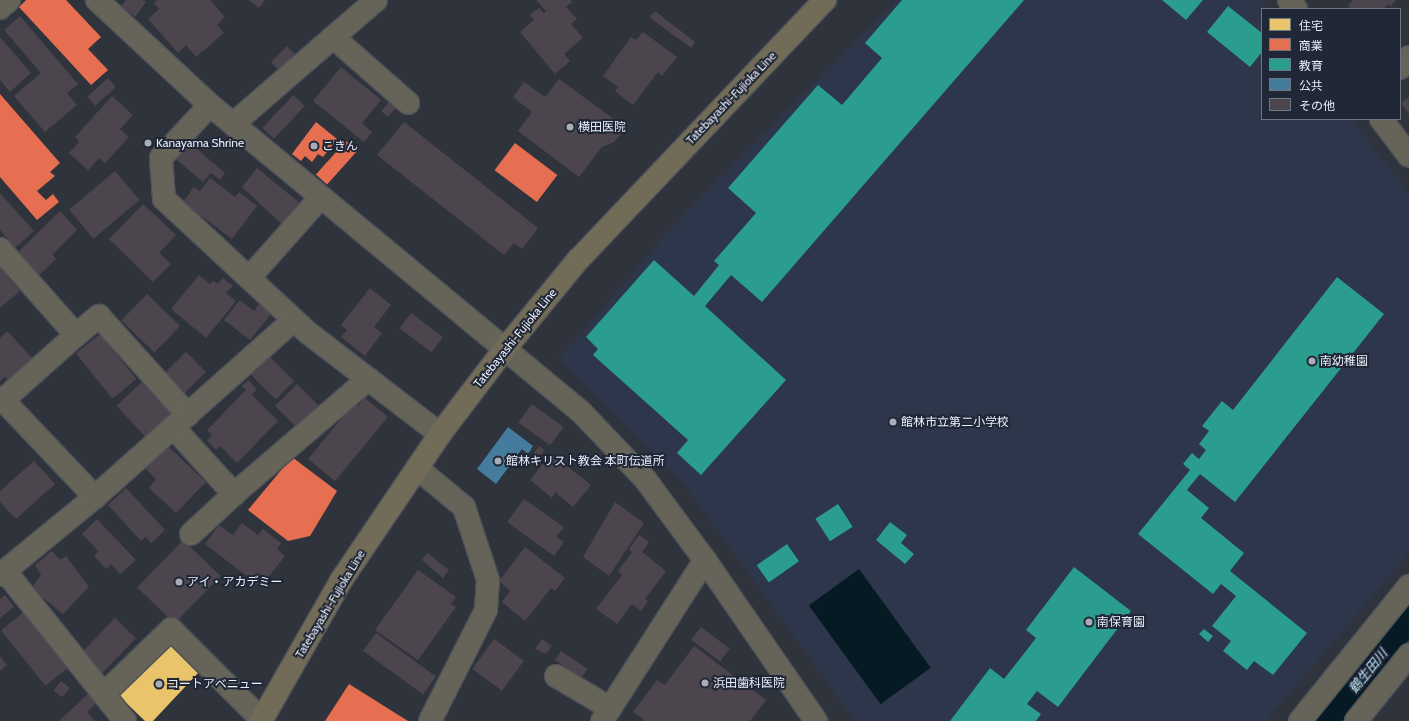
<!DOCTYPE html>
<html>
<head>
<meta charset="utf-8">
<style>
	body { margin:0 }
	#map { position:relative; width:1409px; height:721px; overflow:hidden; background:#2f333b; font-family:Cabin,"Noto Sans JP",sans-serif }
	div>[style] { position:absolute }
	.built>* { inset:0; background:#2d364a }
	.water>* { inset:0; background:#061a23; transform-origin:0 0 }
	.homes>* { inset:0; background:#e9c46a }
	.shops>* { inset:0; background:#e76f51; transform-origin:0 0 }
	.schools>* { inset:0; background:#2a9d8f; transform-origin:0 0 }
	.public>* { inset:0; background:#457b9d }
	.building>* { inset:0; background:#4c454d; transform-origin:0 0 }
	.roads { filter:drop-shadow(1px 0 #4e5259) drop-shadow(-1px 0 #4e5259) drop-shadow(0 1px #4e5259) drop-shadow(0 -1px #4e5259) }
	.minor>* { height:22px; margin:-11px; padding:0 11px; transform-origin:11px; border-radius:11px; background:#666358 }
	.major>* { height:22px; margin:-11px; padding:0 11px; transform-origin:11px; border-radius:11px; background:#716b58 }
	.dots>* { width:11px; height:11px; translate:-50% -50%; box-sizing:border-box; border:2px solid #202736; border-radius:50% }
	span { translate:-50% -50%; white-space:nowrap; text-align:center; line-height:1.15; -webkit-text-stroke:4px #202736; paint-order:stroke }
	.street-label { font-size:12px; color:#e9eef9 }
	.poi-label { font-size:12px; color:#e9eef9 }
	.left { translate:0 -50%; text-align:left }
	.water-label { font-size:13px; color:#bce1f3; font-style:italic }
	.legend { position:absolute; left:1261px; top:8px; width:140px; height:112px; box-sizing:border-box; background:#202736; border:1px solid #707784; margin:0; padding:5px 7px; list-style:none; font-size:12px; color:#e9eef9 }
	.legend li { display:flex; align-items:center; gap:8px; height:20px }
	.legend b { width:20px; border:1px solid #707784 }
</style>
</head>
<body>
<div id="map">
	<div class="built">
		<i style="clip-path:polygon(897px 0,1260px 0,1267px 9px,1262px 9px,1262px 119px,1351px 119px,1409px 193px,1409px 553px,1266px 721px,855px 721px,684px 484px,559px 359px,682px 216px)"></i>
	</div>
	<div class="water">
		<i style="left:859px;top:569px;width:122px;height:62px;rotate:54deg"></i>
		<i style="clip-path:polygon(1409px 604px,1409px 639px,1342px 721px,1314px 721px)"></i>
	</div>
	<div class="homes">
		<i style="clip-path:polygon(168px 642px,199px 672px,153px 721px,145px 721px,118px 695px)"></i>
	</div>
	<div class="shops">
		<i style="clip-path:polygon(26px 0,66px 0,101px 37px,88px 49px,108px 70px,91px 85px,19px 7px)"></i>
		<i style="clip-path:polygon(0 94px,60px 163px,50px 172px,55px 176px,37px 191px,46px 200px,53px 194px,59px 202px,37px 220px,0 177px)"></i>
		<i style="clip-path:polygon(316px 122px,337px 139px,323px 157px,318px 154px,312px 162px,305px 156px,301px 161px,292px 154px)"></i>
		<i style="left:346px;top:141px;width:15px;height:45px;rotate:42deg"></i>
		<i style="left:515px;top:143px;width:53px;height:34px;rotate:37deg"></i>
		<i style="clip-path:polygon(292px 457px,337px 491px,310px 536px,288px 541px,248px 510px)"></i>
		<i style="clip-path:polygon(349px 684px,408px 721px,325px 721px)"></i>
	</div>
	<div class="schools">
		<i style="clip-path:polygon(902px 0,1024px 0,762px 302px,731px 275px,705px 306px,786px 380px,701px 475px,677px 453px,688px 440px,593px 355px,598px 349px,586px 337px,654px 260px,694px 296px,719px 265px,714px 261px,756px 213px,728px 188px,818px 85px,842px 105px,882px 58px,865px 43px)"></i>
		<i style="clip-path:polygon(1162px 0,1203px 0,1186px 20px)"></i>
		<i style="clip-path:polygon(1228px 6px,1262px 33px,1262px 52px,1250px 67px,1207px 32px)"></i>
		<i style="clip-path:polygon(1337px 277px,1384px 314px,1235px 502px,1200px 474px,1187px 490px,1209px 508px,1201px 518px,1244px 553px,1230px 571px,1307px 633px,1273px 675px,1254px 661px,1247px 670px,1223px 651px,1231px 641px,1212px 626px,1236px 596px,1221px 584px,1213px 594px,1138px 534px,1190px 470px,1183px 464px,1192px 453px,1199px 459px,1206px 450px,1199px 444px,1209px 431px,1202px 426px,1222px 401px,1233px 410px)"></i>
		<i style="left:838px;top:504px;width:27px;height:27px;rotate:57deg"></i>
		<i style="clip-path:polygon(890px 522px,907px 535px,901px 543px,914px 554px,905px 564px,876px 540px)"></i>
		<i style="left:787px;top:544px;width:21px;height:37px;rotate:55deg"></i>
		<i style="clip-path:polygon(1074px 567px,1131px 611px,1058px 707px,1037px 691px,1027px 704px,1041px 714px,1036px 721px,950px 721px,990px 668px,1004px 679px,1036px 638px,1026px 630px)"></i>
		<i style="clip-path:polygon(1204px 629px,1213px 636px,1208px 642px,1199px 634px)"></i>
	</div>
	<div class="public">
		<i style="clip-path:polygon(508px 427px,533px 446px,528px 454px,522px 449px,496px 484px,477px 469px)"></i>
	</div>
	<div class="building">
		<i style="clip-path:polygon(126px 0,143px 0,146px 2px,135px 17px,121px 6px)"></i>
		<i style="clip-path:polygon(158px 0,210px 0,225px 17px,217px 25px,224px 33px,196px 57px,186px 45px,178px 53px,148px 19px,159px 9px,154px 3px)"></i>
		<i style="clip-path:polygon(248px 0,265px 0,259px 8px)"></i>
		<i style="clip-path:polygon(536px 0,571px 0,572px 2px,566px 7px,577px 19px,571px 24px,583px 38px,564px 54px,570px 61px,555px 74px,520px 32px,534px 20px,530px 15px,539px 8px,544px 13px,546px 11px)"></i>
		<i style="clip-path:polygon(1353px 0,1396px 0,1391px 6px,1388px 4px,1384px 9px,1351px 9px,1348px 6px)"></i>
		<i style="clip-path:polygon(655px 11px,695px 42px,691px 48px,649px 17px)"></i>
		<i style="clip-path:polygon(20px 16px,78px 84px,67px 93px,77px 105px,45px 132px,14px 96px,41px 73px,4px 30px)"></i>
		<i style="clip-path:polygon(643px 32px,677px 57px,662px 76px,658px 72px,633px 105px,615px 91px,618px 87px,603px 76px,631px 37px,636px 40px)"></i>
		<i style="clip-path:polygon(0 37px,31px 73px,10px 92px,0 80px)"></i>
		<i style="left:287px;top:46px;width:11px;height:23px;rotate:45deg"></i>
		<i style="clip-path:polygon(341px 67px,381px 100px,362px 123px,372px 132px,364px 142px,313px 101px)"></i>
		<i style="left:108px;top:78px;width:12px;height:28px;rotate:48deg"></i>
		<i style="clip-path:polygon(559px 79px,619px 123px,621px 134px,614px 142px,602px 147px,579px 177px,518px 131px,532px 112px,513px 97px,524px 82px,545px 97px)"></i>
		<i style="left:293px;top:95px;width:16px;height:45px;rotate:43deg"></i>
		<i style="clip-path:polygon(112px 96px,133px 115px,120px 129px,129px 137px,105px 163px,99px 158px,88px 170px,69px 153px,79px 142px,75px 137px)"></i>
		<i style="clip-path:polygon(1409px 97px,1409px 114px,1401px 103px)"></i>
		<i style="left:389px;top:102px;width:9px;height:12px;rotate:41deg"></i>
		<i style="clip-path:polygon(404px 122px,538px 228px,522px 249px,514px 243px,504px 255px,377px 155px)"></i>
		<i style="clip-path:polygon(190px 143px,225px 173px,220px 180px,211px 173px,203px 182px,176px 159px)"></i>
		<i style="clip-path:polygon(257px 168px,301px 204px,284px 226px,242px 187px)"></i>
		<i style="left:115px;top:171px;width:38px;height:60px;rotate:50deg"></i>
		<i style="clip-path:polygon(210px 178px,235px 197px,239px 192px,257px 206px,232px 239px,183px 202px,194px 187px,200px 191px)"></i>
		<i style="clip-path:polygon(0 193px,34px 231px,15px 248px,0 230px)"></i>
		<i style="clip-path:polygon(143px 204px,176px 235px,159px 253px,171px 264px,153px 282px,109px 239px)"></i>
		<i style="clip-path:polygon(60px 211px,77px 230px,52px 255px,56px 259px,38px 276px,16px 254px)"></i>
		<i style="clip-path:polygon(0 260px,11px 273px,7px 276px,20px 291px,0 308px)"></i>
		<i style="clip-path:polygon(199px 275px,210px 284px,213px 281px,218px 284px,223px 278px,233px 286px,226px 293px,236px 301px,206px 338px,171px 309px)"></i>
		<i style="clip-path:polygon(370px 288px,391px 305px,374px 327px,382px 333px,365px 356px,341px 337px,347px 330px,341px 325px)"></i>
		<i style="left:147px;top:294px;width:46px;height:37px;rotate:44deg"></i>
		<i style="clip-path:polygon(240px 300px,254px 311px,260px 303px,272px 313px,250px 340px,224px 320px)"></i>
		<i style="left:411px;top:313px;width:40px;height:19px;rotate:37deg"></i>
		<i style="clip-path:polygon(7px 331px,33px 359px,10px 382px,5px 377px,0 381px,0 338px)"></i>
		<i style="left:100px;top:334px;width:58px;height:31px;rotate:51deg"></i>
		<i style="left:186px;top:352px;width:28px;height:33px;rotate:45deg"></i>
		<i style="left:268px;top:355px;width:37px;height:26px;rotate:45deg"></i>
		<i style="clip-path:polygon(248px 380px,257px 389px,252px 395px,278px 421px,237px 463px,220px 446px,216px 450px,207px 440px,212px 435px,207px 430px,246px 390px,242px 386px)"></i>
		<i style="left:142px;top:382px;width:47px;height:35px;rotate:47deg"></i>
		<i style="left:297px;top:384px;width:30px;height:31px;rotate:45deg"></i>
		<i style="clip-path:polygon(365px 398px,388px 417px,335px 481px,308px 459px,354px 403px,358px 406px)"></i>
		<i style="left:532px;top:404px;width:39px;height:23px;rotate:36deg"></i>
		<i style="clip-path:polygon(167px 445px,206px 482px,176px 513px,149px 488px,156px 479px,145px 468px)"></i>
		<i style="clip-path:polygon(539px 446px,545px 450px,539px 457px,534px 453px)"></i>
		<i style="clip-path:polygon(551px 453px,591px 485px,573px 507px,555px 492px,552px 498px,530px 480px)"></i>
		<i style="clip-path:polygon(34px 461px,55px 484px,16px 519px,0 502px,0 491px)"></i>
		<i style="clip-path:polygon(126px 488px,165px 530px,151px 543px,146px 537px,141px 541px,108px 505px)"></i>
		<i style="clip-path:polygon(524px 499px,564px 527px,556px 537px,564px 542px,554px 556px,507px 522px)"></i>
		<i style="clip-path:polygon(615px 502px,644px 523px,609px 576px,583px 557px)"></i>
		<i style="clip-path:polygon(97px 519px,136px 560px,120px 574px,111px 564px,106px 569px,94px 556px,98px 551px,82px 534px)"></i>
		<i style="clip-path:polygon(242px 523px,258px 535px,263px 529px,281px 543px,277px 549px,285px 556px,261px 587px,205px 544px,219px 525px,233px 535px)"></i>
		<i style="clip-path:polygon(639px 535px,649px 542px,642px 552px,666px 571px,645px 599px,648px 601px,641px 611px,632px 604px,617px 624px,596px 609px,622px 575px,618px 571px,632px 552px,629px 549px)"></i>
		<i style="left:183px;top:540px;width:52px;height:66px;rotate:44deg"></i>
		<i style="clip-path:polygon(525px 547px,565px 578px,555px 591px,551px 588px,525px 621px,502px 602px,510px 591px,499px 581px)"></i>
		<i style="clip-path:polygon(52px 551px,60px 560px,66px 556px,89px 587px,63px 614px,31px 588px,41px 575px,35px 565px)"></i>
		<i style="clip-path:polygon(427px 553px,449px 570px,443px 578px,422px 560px)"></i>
		<i style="clip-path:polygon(418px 570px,456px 597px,451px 604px,456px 607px,418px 660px,375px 630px)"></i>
		<i style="clip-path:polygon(5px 595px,14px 607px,0 618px,0 599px)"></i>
		<i style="left:25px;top:611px;width:71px;height:31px;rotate:51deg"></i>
		<i style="left:115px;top:618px;width:29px;height:50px;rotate:44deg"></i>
		<i style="left:701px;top:627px;width:36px;height:16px;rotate:37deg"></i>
		<i style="left:376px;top:633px;width:74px;height:22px;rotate:36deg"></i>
		<i style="left:494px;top:639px;width:37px;height:37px;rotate:36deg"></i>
		<i style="clip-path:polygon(542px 639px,552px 646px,546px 654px,535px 649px)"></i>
		<i style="clip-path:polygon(694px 646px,766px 700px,750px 721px,642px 721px,643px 719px,633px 712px,657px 680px,665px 685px)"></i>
		<i style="left:561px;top:651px;width:32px;height:11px;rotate:34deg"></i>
		<i style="clip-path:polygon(0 656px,7px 665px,0 671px)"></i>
		<i style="left:61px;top:681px;width:11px;height:12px;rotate:38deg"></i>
		<i style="clip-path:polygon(89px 693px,97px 702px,87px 712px,95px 721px,59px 721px)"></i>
	</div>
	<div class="roads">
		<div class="minor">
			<i style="left:97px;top:0;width:154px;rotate:42.9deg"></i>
			<i style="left:210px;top:105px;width:482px;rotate:39.6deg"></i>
			<i style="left:581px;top:412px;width:93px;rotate:46.3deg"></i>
			<i style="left:645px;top:479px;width:101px;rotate:53.5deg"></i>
			<i style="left:705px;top:560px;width:196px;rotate:55.4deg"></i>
			<i style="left:1289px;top:0;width:11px;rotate:52deg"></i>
			<i style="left:0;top:8px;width:12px;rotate:-42deg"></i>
			<i style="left:333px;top:37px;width:100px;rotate:41.3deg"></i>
			<i style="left:1400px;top:68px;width:14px;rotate:-51deg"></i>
			<i style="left:210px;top:105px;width:72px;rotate:132.8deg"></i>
			<i style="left:161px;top:158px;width:41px;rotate:85.8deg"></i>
			<i style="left:164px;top:199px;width:195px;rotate:42.9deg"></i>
			<i style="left:307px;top:332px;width:168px;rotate:37.5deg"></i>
			<i style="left:1381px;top:119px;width:46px;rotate:52.9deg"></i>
			<i style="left:233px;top:124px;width:189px;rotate:-40.9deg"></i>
			<i style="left:0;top:249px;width:115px;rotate:48.5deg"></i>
			<i style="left:76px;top:335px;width:98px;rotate:138.3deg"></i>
			<i style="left:3px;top:400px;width:134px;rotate:46.5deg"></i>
			<i style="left:249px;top:278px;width:108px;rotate:-48.4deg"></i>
			<i style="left:76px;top:335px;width:30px;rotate:-40deg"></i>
			<i style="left:99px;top:316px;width:133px;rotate:48deg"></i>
			<i style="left:173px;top:427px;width:91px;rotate:47.7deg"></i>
			<i style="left:234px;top:494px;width:177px;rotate:-40.6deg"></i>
			<i style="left:417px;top:468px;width:61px;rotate:39.7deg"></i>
			<i style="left:464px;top:507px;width:77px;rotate:71.8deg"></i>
			<i style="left:488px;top:580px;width:30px;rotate:94deg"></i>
			<i style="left:486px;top:610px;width:124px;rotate:116.8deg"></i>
			<i style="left:191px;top:534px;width:59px;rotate:-42.9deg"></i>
			<i style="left:5px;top:571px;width:192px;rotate:51.3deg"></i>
			<i style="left:0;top:575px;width:123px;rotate:-39.4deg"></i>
			<i style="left:95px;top:497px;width:266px;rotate:-41.7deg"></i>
			<i style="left:556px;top:676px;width:63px;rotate:30.7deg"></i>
			<i style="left:104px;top:694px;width:93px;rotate:-44.1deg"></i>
			<i style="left:171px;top:629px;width:129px;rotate:45deg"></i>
			<i style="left:602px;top:721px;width:191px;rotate:-57.4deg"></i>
			<i style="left:1300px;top:721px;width:174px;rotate:-51.1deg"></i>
			<i style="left:1356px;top:721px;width:85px;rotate:-51.2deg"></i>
		</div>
		<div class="major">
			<i style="left:261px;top:721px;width:163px;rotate:-60.3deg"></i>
			<i style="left:342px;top:579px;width:175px;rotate:-55.9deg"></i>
			<i style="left:440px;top:434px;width:106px;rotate:-52.7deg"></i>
			<i style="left:504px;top:350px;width:117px;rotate:-50.6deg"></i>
			<i style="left:578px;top:260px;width:359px;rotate:-46.5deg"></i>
		</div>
	</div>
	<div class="dots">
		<i style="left:570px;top:127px;background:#a8adb6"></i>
		<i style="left:148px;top:143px;background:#a8adb6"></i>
		<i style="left:314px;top:146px;background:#a8adb6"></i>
		<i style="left:1312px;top:361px;background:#a8adb6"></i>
		<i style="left:893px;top:422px;background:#a8adb6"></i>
		<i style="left:498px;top:461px;background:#a8adb6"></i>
		<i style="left:179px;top:582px;background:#a8adb6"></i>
		<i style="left:1089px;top:622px;background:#a8adb6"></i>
		<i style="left:705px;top:683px;background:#a8adb6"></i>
		<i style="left:159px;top:684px;background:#a8adb6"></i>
	</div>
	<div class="street-label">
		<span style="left:731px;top:98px;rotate:-46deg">Tatebayashi-Fujioka Line</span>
		<span style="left:515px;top:338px;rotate:-51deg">Tatebayashi-Fujioka Line</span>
		<span style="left:330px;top:604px;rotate:-59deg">Tatebayashi-Fujioka Line</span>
	</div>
	<div class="poi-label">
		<span class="left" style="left:578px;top:127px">横田医院</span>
		<span class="left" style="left:156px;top:143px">Kanayama Shrine</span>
		<span class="left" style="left:322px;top:146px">こきん</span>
		<span class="left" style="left:1320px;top:361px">南幼稚園</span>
		<span class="left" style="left:901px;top:422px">館林市立第二小学校</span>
		<span class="left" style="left:506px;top:461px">館林キリスト教会 本町伝道所</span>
		<span class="left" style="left:187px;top:582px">アイ・アカデミー</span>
		<span class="left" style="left:1097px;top:622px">南保育園</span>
		<span class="left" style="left:713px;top:683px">浜田歯科医院</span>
		<span class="left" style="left:167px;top:684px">コートアベニュー</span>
	</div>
	<div class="water-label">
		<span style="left:1368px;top:671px;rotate:-51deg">鶴生田川</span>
	</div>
	<ul class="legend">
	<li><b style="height:11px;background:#e9c46a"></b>住宅</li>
	<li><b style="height:11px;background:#e76f51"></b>商業</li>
	<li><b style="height:11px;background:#2a9d8f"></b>教育</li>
	<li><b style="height:11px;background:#457b9d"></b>公共</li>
	<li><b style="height:11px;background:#4c454d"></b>その他</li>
	</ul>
</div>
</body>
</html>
